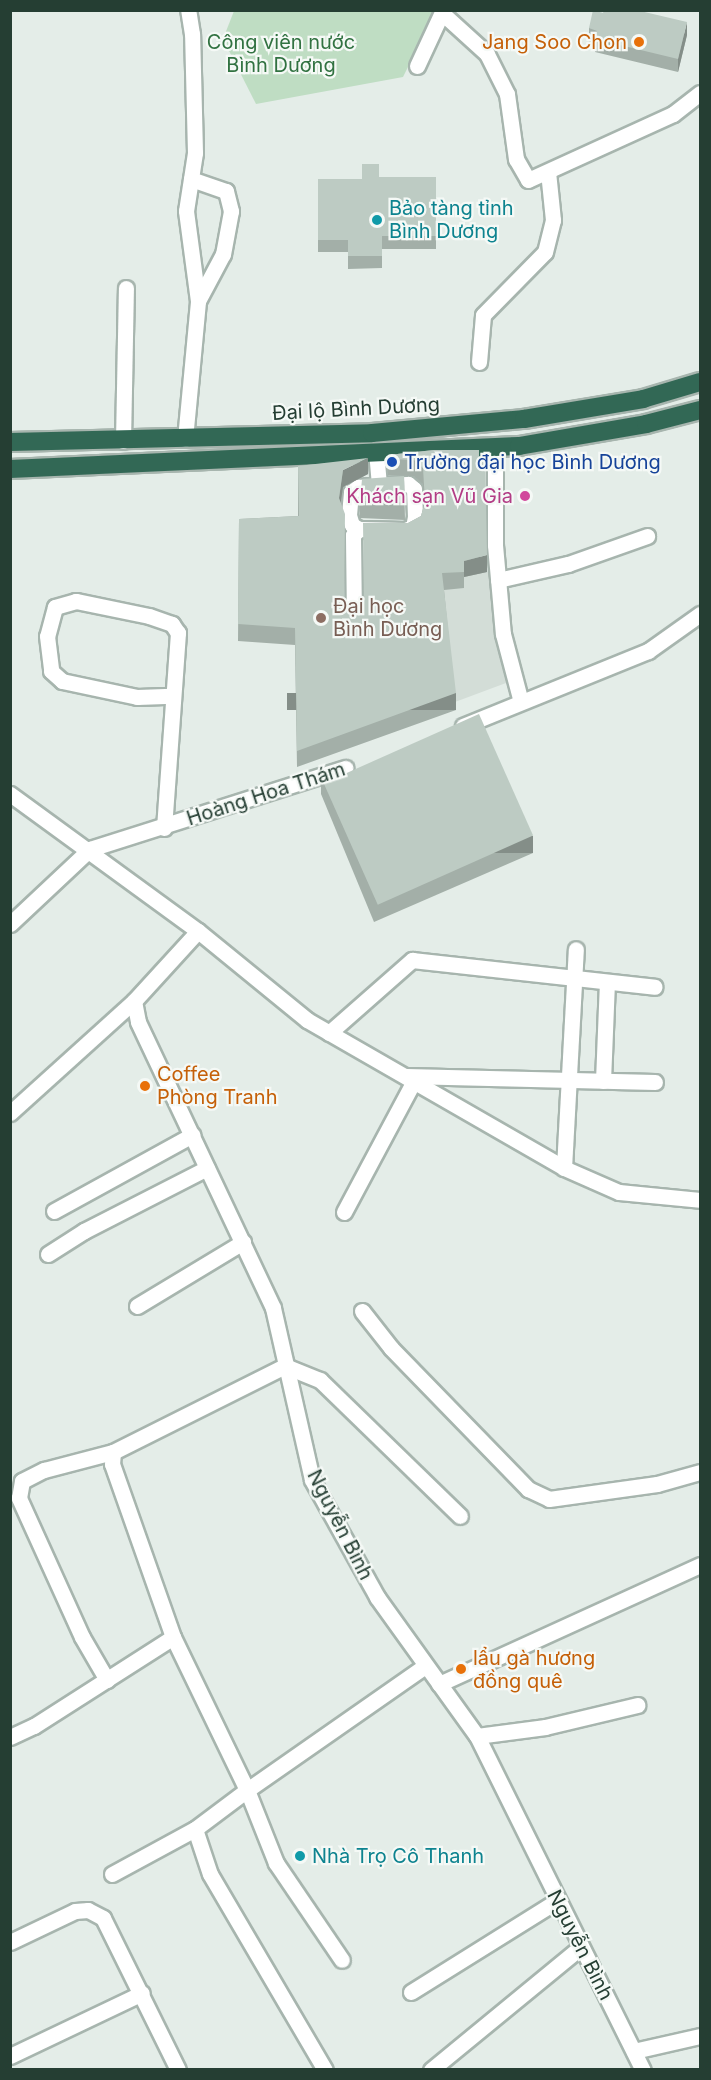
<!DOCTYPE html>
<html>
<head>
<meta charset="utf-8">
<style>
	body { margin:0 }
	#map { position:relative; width:711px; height:2080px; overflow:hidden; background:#e4ede8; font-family:Inter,sans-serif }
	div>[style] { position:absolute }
	.built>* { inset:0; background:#d3ddd7 }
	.green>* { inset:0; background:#bfddc3 }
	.roads { filter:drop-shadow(2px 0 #a7b5ae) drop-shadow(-2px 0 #a7b5ae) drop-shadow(0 2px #a7b5ae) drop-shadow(0 -2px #a7b5ae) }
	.minor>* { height:15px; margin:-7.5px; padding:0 7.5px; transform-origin:7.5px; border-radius:7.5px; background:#fff }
	.highway>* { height:18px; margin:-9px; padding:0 9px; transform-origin:9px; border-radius:9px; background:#326855 }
	.wall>* { inset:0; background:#a3afa8 }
	.shaded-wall>* { inset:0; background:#848e88; transform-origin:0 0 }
	.building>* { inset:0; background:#bdcbc3; transform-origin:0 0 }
	.dots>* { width:16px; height:16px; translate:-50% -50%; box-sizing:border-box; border:3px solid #f5f9f6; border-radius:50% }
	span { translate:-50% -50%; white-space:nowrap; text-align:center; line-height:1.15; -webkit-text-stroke:4.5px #f5f9f6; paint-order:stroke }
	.food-label { font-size:20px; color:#c56008 }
	.right { translate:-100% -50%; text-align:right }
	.left { translate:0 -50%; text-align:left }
	.park-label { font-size:20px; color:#317241 }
	.culture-label { font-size:20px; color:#0d838f }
	.street-label { font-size:20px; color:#253e33 }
	.transit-label { font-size:20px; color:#164399 }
	.hotel-label { font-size:20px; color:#b23c85 }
	.education-label { font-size:20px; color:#785e54 }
	.frame { position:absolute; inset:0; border:12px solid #253e33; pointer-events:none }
</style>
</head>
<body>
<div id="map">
	<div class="built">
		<i style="clip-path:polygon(488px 463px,511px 681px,455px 702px,439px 555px,434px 466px)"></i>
	</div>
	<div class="green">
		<i style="clip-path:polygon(234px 11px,436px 11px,403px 77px,256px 104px,223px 39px)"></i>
	</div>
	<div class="roads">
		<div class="minor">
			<i style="left:442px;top:13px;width:61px;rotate:42.3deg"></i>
			<i style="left:487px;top:54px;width:45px;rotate:63.4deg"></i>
			<i style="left:507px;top:94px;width:66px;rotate:82.1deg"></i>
			<i style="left:516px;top:159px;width:24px;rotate:60deg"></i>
			<i style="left:528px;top:180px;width:159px;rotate:-24.5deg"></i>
			<i style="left:673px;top:114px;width:34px;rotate:-38deg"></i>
			<i style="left:417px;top:66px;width:62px;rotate:-65.1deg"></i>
			<i style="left:191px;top:179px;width:37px;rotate:19deg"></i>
			<i style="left:226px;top:191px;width:21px;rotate:76deg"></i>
			<i style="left:231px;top:211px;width:44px;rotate:100.5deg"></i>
			<i style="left:223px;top:254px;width:53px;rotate:118deg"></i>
			<i style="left:479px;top:362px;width:47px;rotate:-85.1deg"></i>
			<i style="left:483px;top:315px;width:88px;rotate:-45.5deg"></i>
			<i style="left:545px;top:252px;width:33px;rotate:-76deg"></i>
			<i style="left:553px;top:220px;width:48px;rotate:-95.9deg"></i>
			<i style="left:185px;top:439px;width:139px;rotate:-84.6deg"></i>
			<i style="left:198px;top:301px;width:91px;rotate:-97.6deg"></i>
			<i style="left:186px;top:211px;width:59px;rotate:-81.2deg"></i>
			<i style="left:195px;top:153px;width:119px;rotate:-91.4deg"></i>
			<i style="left:192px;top:34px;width:24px;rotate:-99deg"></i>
			<i style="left:123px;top:441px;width:153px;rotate:-88.9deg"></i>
			<i style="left:495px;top:447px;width:98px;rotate:90deg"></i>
			<i style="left:495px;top:545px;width:89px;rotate:84.9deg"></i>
			<i style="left:503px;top:634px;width:70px;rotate:75.2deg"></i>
			<i style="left:359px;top:529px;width:8px;rotate:-150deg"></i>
			<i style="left:352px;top:525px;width:10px;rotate:-107deg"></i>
			<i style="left:349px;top:515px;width:23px;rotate:-85deg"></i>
			<i style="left:351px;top:492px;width:9px;rotate:-36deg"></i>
			<i style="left:358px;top:487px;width:21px;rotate:-5deg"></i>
			<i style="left:498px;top:580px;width:72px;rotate:-12.9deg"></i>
			<i style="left:568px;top:564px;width:84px;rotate:-19.5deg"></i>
			<i style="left:354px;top:619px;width:84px;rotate:-90.7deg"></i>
			<i style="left:353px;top:535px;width:8px;rotate:-45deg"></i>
			<i style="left:359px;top:529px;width:46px;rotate:1.2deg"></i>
			<i style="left:405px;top:530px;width:9px;rotate:-21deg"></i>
			<i style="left:413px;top:527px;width:10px;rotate:-79deg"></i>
			<i style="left:415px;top:517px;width:28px;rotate:-92deg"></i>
			<i style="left:414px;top:489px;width:8px;rotate:-140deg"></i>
			<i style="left:408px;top:484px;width:29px;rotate:178deg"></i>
			<i style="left:379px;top:485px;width:32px;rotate:-95deg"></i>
			<i style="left:463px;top:726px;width:200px;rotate:-22.1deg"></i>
			<i style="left:648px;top:651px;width:64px;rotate:-35.4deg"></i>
			<i style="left:10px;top:794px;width:233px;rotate:36.1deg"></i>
			<i style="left:198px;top:931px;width:141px;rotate:39.2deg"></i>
			<i style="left:307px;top:1020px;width:297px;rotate:29.9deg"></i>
			<i style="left:564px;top:1168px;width:60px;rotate:23.6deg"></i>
			<i style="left:619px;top:1192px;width:81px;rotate:5.6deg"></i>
			<i style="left:164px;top:828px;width:196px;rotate:-85.9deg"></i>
			<i style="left:178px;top:633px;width:11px;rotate:-124deg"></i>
			<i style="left:172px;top:624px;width:24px;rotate:-161deg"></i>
			<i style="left:149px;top:616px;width:75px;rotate:-168.4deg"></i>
			<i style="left:76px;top:601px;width:22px;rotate:164deg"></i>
			<i style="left:55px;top:607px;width:30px;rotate:105deg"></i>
			<i style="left:47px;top:636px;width:35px;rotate:83deg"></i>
			<i style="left:51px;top:671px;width:15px;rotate:42deg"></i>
			<i style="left:62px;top:681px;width:77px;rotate:12deg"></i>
			<i style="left:137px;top:697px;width:35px;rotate:-2deg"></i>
			<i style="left:10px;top:924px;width:110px;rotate:-43.2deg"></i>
			<i style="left:90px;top:849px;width:268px;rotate:-17.6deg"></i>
			<i style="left:198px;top:931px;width:95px;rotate:132.4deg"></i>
			<i style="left:134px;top:1001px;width:21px;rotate:79deg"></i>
			<i style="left:138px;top:1022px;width:316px;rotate:64.7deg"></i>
			<i style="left:273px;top:1308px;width:176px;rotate:77.2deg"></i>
			<i style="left:312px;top:1480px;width:134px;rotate:60.9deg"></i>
			<i style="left:377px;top:1597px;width:171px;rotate:54.3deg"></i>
			<i style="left:477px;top:1736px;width:373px;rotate:63.6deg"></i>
			<i style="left:329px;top:1033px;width:111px;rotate:-41.3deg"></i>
			<i style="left:412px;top:960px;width:244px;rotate:6.3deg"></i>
			<i style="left:406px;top:1076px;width:249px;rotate:1.4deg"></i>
			<i style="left:603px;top:1081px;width:99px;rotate:-87.7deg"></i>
			<i style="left:10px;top:1113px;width:167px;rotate:-42.1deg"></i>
			<i style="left:564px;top:1168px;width:219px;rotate:-86.9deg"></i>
			<i style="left:54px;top:1211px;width:158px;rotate:-28.8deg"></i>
			<i style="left:344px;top:1212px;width:149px;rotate:-61.9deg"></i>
			<i style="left:48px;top:1254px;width:43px;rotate:-32.6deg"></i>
			<i style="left:84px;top:1231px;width:138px;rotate:-27.1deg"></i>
			<i style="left:137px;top:1306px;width:124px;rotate:-31.1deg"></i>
			<i style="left:362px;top:1311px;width:47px;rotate:51.9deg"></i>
			<i style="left:391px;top:1348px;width:197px;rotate:45.8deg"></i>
			<i style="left:528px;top:1489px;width:23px;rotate:25deg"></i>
			<i style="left:549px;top:1499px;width:109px;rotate:-7.9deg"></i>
			<i style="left:657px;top:1484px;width:45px;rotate:-15.6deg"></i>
			<i style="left:425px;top:1666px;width:217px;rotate:145.1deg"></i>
			<i style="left:247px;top:1790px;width:170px;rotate:-115.8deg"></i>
			<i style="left:173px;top:1637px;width:183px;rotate:-109.4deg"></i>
			<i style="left:112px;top:1464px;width:12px;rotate:-85deg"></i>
			<i style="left:113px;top:1452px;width:192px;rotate:-26.6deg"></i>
			<i style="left:285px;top:1366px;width:38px;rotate:22deg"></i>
			<i style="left:320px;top:1380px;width:195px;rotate:44.2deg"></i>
			<i style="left:107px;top:1680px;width:50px;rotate:-120.2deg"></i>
			<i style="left:82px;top:1637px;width:153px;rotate:-114.4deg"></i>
			<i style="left:19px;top:1498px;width:17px;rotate:-80deg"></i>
			<i style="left:22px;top:1481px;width:25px;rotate:-27deg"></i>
			<i style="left:44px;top:1470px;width:71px;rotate:-14.6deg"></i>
			<i style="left:439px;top:1684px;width:287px;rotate:-24.5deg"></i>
			<i style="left:477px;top:1736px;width:69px;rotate:-7.5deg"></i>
			<i style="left:545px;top:1727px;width:95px;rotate:-13.4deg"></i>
			<i style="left:10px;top:1737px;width:26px;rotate:-25deg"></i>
			<i style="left:34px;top:1726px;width:165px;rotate:-32.6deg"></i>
			<i style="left:195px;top:1829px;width:47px;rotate:71.6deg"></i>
			<i style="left:210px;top:1874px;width:227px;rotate:59.6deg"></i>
			<i style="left:112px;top:1874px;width:94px;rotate:-28.5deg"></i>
			<i style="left:195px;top:1829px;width:65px;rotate:-36.9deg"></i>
			<i style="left:247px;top:1790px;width:79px;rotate:68.3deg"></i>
			<i style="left:276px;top:1863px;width:117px;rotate:55.8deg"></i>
			<i style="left:10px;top:1942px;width:72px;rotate:-25.5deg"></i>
			<i style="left:75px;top:1911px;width:13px;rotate:-4deg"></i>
			<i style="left:88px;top:1910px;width:17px;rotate:28deg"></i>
			<i style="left:103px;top:1918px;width:169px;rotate:63.7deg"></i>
			<i style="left:411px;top:1992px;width:173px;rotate:-32deg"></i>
			<i style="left:634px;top:2051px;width:68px;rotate:-12.8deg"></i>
			<i style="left:10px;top:2056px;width:146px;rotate:-25.5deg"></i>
			<i style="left:431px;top:2070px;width:194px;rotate:-39.4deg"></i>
		</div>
		<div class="highway">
			<i style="left:10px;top:442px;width:362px;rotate:-1.4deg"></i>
			<i style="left:372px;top:433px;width:153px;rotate:-5.3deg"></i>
			<i style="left:524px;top:419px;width:121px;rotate:-9.5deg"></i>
			<i style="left:643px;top:399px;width:59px;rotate:-16.6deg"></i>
			<i style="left:10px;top:469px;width:510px;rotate:-2.59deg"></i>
			<i style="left:519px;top:446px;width:129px;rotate:-9.8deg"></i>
			<i style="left:646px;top:424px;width:56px;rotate:-14.5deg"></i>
		</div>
	</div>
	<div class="wall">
		<i style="clip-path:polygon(589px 28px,687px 35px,678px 72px,595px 52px,595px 43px,589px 41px)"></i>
		<i style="clip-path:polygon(379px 177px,436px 177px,436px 249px,382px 249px,382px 268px,348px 269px,348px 252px,318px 252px,318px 179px,362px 179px)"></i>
		<i style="clip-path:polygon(434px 450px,487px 572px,464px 577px,464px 588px,444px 590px,456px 710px,297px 767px,295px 645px,238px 641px,239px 519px,298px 516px,298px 466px,368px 474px,343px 487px,341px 502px,344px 603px,349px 611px,358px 611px,408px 523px,421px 516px,424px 505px,423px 484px,414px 476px,388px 475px,388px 455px)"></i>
		<i style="clip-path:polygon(404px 476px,405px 520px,360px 518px,360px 501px)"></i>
		<i style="clip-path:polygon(321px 777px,533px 853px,374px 922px,321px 794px)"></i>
	</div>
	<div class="shaded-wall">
		<i style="clip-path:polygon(687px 22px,687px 35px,678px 72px,678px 59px)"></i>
		<i style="clip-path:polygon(368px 458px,368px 474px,343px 487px,339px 514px,339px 498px,343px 470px)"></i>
		<i style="clip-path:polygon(487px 555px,487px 572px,464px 577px,464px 561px)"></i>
		<i style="left:456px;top:693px;width:17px;height:169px;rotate:90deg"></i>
		<i style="left:533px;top:836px;width:17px;height:173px;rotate:90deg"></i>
	</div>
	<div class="building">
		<i style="clip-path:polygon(593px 10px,603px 13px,604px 10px,636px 10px,687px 22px,678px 59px,595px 39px,597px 31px,589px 28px)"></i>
		<i style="clip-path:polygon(362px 164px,379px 164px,379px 177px,436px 177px,436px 236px,382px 236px,382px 256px,348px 256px,348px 240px,318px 240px,318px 179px,362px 179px)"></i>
		<i style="clip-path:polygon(434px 450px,479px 450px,479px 457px,485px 457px,487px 555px,464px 561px,464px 572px,442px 573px,456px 693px,297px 751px,295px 628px,238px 624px,239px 519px,299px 516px,298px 466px,368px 458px,343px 470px,339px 498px,345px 514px,344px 603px,349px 611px,358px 611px,364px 602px,363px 523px,408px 523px,421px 516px,425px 502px,423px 468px,414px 460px,388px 459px,388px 455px)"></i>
		<i style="clip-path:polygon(404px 476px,405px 502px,360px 501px,362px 479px)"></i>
		<i style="left:479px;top:714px;width:133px;height:170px;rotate:66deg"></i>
	</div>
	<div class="dots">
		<i style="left:639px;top:42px;background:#e8710a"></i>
		<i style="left:377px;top:220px;background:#0f9aa8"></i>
		<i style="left:392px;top:462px;background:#1a4fb4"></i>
		<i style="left:525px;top:496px;background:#d1479c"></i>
		<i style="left:321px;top:618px;background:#8d6e63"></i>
		<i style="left:145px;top:1086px;background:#e8710a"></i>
		<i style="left:461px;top:1669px;background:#e8710a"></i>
		<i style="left:300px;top:1856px;background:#0f9aa8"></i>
	</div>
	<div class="food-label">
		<span class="right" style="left:627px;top:42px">Jang Soo Chon</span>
		<span class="left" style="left:157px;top:1086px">Coffee<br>Phòng Tranh</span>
		<span class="left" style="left:473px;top:1670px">lẩu gà hương<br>đồng quê</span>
	</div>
	<div class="park-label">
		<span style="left:281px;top:54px">Công viên nước<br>Bình Dương</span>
	</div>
	<div class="culture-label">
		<span class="left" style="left:389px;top:220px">Bảo tàng tỉnh<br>Bình Dương</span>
		<span class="left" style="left:312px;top:1856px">Nhà Trọ Cô Thanh</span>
	</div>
	<div class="street-label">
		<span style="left:356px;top:409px;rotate:-3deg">Đại lộ Bình Dương</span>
		<span style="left:266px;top:794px;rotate:-18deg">Hoàng Hoa Thám</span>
		<span style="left:340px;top:1525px;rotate:63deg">Nguyễn Bình</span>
		<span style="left:580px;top:1945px;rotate:63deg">Nguyễn Bình</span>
	</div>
	<div class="transit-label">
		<span class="left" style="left:404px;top:462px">Trường đại học Bình Dương</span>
	</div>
	<div class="hotel-label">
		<span class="right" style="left:513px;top:496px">Khách sạn Vũ Gia</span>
	</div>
	<div class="education-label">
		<span class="left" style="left:333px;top:618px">Đại học<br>Bình Dương</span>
	</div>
	<div class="frame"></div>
</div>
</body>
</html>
